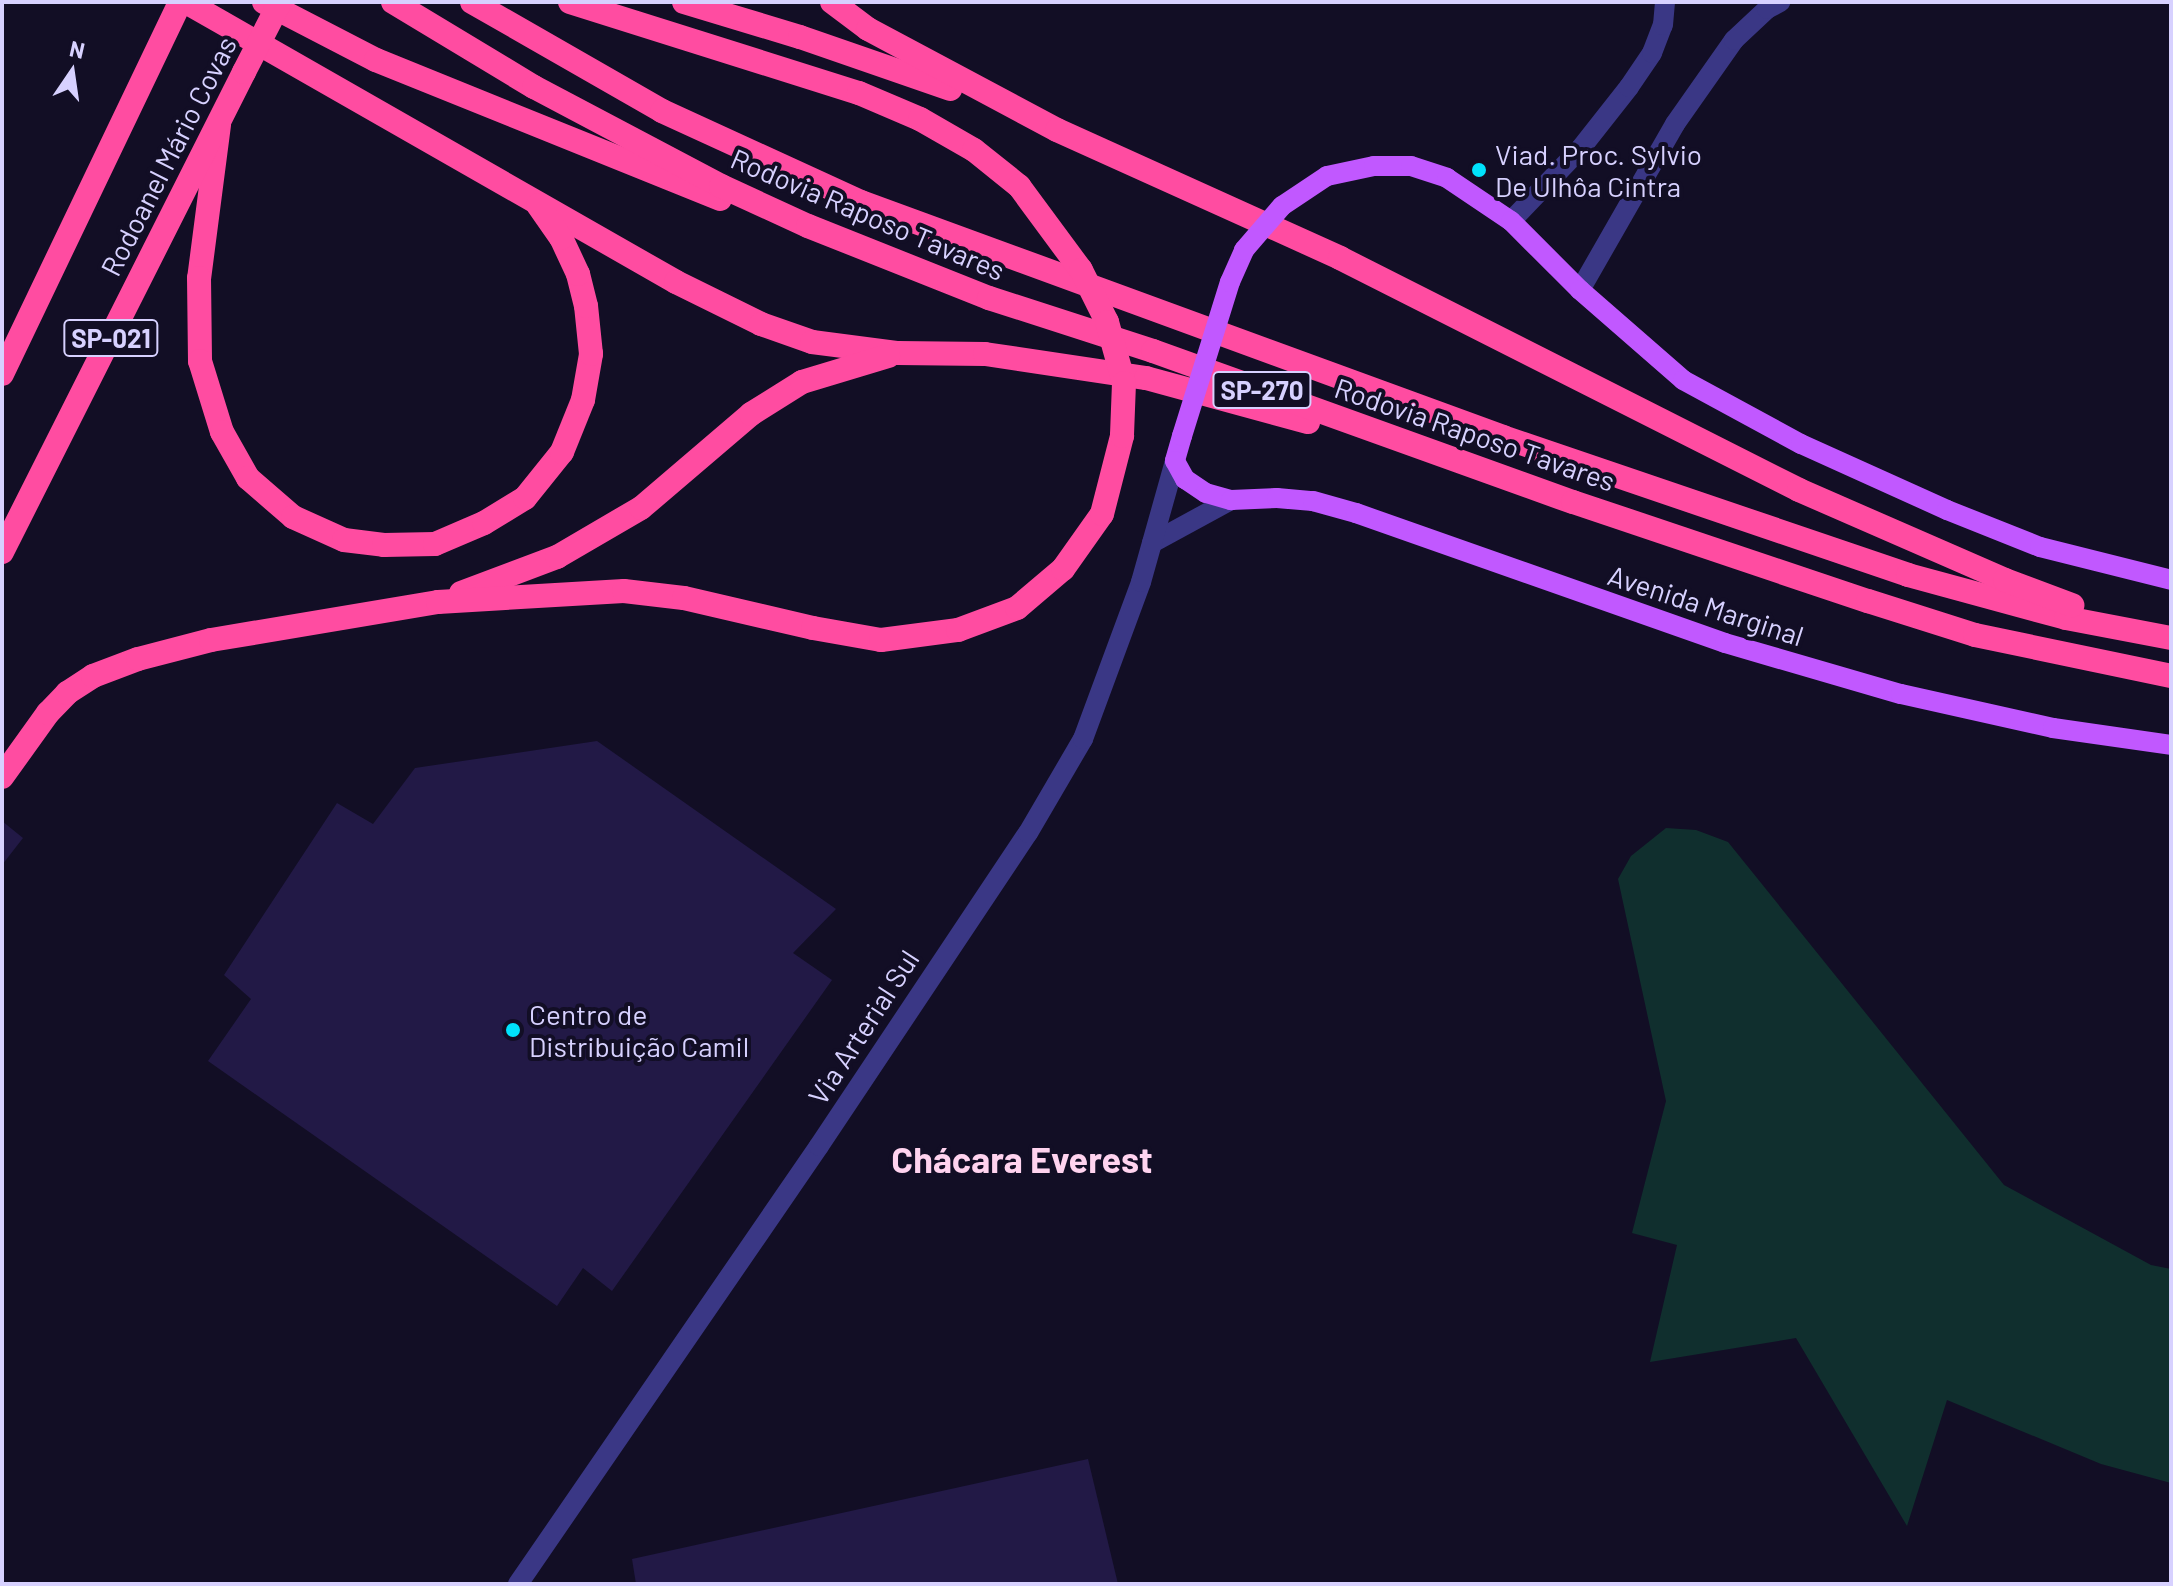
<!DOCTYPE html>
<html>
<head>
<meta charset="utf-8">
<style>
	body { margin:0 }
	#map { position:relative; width:2173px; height:1586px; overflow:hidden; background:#120e25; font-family:Barlow,sans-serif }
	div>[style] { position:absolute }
	.green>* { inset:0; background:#102f2e }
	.building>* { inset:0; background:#221946 }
	.minor>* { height:20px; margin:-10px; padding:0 10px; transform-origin:10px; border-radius:10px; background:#3a3785 }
	.major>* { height:20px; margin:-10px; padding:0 10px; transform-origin:10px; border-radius:10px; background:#c158ff }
	.highway>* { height:24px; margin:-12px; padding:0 12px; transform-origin:12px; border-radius:12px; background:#ff4ca1 }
	.major-bridge>* { height:20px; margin:-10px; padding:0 10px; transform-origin:10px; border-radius:10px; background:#c158ff }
	.highway-bridge>* { height:24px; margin:-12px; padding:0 12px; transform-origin:12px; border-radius:12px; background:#ff4ca1 }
	.dots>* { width:22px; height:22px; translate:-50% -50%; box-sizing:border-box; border:4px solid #120e25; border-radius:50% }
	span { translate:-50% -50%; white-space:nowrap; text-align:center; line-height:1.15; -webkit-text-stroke:8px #120e25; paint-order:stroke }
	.shield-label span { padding:2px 6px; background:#120e25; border:2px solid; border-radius:6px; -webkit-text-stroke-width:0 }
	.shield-label { font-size:26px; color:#d7d1ff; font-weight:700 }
	.poi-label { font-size:28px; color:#d7d1ff }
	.left { translate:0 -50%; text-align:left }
	.street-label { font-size:28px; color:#d7d1ff }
	.district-label { font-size:36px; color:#ffd3ef; font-weight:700 }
	.frame { position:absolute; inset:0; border:4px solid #d7d1ff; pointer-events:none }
	.north { position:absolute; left:32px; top:32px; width:80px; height:80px; -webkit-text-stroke:6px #120e25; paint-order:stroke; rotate:13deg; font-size:22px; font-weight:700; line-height:32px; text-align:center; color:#d7d1ff }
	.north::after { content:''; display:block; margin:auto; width:28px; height:36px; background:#d7d1ff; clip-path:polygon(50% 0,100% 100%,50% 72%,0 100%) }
</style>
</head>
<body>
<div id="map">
	<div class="green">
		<i style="clip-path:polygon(1666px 828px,1696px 830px,1728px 842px,2004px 1185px,2151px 1265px,2171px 1269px,2171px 1483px,2101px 1464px,1947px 1400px,1907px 1526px,1796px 1338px,1650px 1362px,1677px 1245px,1632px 1233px,1666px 1101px,1618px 879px,1631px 856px)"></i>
	</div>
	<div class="building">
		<i style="clip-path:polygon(597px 741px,836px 909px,793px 953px,832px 980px,612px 1291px,583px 1268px,557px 1306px,208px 1061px,251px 999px,224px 975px,337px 803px,373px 824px,415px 768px)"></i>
		<i style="clip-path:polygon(2px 821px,23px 838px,2px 865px)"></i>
		<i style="clip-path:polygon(1088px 1459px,1118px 1584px,636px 1584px,632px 1559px)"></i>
	</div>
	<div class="minor">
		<i style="left:1511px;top:221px;width:101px;rotate:-46.2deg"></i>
		<i style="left:1581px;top:148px;width:78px;rotate:-51.8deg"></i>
		<i style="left:1629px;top:87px;width:41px;rotate:-55.9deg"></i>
		<i style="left:1652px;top:53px;width:30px;rotate:-69deg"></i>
		<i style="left:1663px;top:25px;width:23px;rotate:-85deg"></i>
		<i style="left:1580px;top:290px;width:191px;rotate:-60.2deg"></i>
		<i style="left:1675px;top:124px;width:103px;rotate:-54.9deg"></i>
		<i style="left:1734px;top:40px;width:45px;rotate:-43.2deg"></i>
		<i style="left:1767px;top:9px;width:15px;rotate:-28deg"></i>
		<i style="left:1152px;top:543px;width:90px;rotate:-28.6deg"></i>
		<i style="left:518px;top:1584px;width:531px;rotate:-55.5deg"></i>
		<i style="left:819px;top:1146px;width:376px;rotate:-56.3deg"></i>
		<i style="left:1028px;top:833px;width:109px;rotate:-59.7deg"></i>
		<i style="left:1083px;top:739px;width:167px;rotate:-69.7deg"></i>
		<i style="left:1141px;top:582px;width:126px;rotate:-74.3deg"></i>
	</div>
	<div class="major">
		<i style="left:1282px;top:206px;width:54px;rotate:-33.7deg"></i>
		<i style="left:1327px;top:176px;width:48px;rotate:-12deg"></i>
		<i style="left:1374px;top:166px;width:37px"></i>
		<i style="left:1411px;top:166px;width:38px;rotate:18deg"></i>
		<i style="left:1447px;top:178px;width:77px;rotate:33.9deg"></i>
		<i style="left:1511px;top:221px;width:98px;rotate:45deg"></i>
		<i style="left:1580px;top:290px;width:137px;rotate:41.1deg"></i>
		<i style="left:1683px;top:380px;width:134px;rotate:28.5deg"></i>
		<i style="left:1801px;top:444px;width:160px;rotate:24.3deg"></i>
		<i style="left:1947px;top:510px;width:100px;rotate:21.7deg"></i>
		<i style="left:2040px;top:547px;width:135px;rotate:14.1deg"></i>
		<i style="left:1182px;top:436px;width:26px;rotate:106deg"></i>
		<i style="left:1175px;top:461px;width:21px;rotate:61deg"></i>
		<i style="left:1185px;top:479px;width:25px;rotate:34deg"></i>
		<i style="left:1206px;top:493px;width:26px;rotate:16deg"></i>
		<i style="left:1231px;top:500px;width:46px;rotate:-2.5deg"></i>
		<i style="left:1277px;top:498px;width:36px;rotate:5deg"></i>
		<i style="left:1313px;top:501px;width:45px;rotate:15.6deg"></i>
		<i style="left:1356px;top:513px;width:391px;rotate:19.4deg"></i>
		<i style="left:1725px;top:643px;width:183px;rotate:16.2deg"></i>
		<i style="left:1901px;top:694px;width:156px;rotate:12.6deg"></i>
		<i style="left:2053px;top:728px;width:119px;rotate:8.2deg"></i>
	</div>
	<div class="highway">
		<i style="left:186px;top:2px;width:564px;rotate:29.74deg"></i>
		<i style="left:676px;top:282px;width:95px;rotate:26.3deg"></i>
		<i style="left:761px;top:324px;width:54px;rotate:19.4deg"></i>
		<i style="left:812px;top:342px;width:87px;rotate:7.3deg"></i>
		<i style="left:898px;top:353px;width:87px;rotate:0.7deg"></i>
		<i style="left:985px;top:354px;width:163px;rotate:8.5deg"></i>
		<i style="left:1146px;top:378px;width:168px;rotate:15.2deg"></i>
		<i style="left:264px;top:2px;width:126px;rotate:27.4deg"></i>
		<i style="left:376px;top:60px;width:371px;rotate:22deg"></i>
		<i style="left:393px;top:2px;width:165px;rotate:31.1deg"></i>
		<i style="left:534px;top:87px;width:212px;rotate:27.9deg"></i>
		<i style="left:721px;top:186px;width:96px;rotate:24.7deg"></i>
		<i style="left:808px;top:226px;width:195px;rotate:21.7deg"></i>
		<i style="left:989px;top:298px;width:172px;rotate:17.9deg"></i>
		<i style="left:1153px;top:351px;width:446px;rotate:19.8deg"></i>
		<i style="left:1573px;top:502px;width:311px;rotate:18.6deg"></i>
		<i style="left:1868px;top:601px;width:112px;rotate:17.6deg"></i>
		<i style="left:1975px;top:635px;width:200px;rotate:11.8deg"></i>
		<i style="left:472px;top:2px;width:219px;rotate:29.8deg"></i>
		<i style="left:662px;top:111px;width:219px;rotate:24.6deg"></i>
		<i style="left:861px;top:202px;width:684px;rotate:20.1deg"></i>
		<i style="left:1503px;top:437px;width:428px;rotate:18.8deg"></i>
		<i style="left:1908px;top:575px;width:164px;rotate:15.2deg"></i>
		<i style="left:2066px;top:618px;width:107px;rotate:10.8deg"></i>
		<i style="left:570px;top:2px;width:303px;rotate:17.5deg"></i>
		<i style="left:859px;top:93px;width:66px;rotate:23.1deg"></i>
		<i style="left:920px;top:119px;width:62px;rotate:29.9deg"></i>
		<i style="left:974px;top:150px;width:58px;rotate:38.7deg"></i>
		<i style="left:684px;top:2px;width:121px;rotate:16.8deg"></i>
		<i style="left:800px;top:37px;width:159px;rotate:19.1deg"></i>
		<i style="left:832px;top:2px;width:45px;rotate:36.9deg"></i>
		<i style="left:868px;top:29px;width:214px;rotate:28.1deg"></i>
		<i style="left:1057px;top:130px;width:311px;rotate:24.3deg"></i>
		<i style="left:1340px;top:258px;width:514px;rotate:26.81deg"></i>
		<i style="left:1799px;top:490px;width:225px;rotate:23.6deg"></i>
		<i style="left:2005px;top:580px;width:72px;rotate:20.5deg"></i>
		<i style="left:219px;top:125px;width:154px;rotate:97.4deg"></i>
		<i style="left:199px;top:278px;width:83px;rotate:89.3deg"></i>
		<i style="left:200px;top:361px;width:74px;rotate:72.8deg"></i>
		<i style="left:222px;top:432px;width:53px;rotate:60.5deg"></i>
		<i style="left:248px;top:478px;width:60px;rotate:40.9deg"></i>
		<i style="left:293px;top:517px;width:56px;rotate:24.3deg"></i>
		<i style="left:344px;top:540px;width:40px;rotate:7.1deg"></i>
		<i style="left:384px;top:545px;width:51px;rotate:-1.1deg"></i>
		<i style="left:435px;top:544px;width:53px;rotate:-23.2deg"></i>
		<i style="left:484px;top:523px;width:48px;rotate:-31.4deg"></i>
		<i style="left:525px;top:498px;width:59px;rotate:-51.2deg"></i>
		<i style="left:562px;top:452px;width:56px;rotate:-68deg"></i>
		<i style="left:583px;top:400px;width:47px;rotate:-80.1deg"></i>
		<i style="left:591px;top:354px;width:48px;rotate:-95.9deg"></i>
		<i style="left:586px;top:306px;width:33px;rotate:-104deg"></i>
		<i style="left:578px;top:274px;width:40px;rotate:-115deg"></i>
		<i style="left:561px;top:238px;width:40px;rotate:-124.9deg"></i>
		<i style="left:2px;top:374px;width:412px;rotate:-64.4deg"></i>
		<i style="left:2px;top:552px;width:538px;rotate:-63.24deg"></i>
		<i style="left:461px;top:593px;width:103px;rotate:-20.6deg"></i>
		<i style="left:557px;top:557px;width:97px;rotate:-30.3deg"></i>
		<i style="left:641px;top:508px;width:145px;rotate:-40.5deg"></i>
		<i style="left:751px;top:414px;width:60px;rotate:-32.1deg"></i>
		<i style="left:802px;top:382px;width:90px;rotate:-16.8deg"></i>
		<i style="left:2px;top:777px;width:79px;rotate:-54.3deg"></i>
		<i style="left:48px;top:713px;width:28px;rotate:-46deg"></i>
		<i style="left:67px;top:693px;width:31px;rotate:-33deg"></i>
		<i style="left:93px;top:676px;width:48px;rotate:-20.7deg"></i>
		<i style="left:138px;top:659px;width:75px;rotate:-14.6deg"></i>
		<i style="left:211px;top:640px;width:230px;rotate:-9.5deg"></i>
		<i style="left:438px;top:602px;width:186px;rotate:-3.4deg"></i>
		<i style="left:624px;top:591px;width:60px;rotate:6.7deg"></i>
		<i style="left:684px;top:598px;width:132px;rotate:13.1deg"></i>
		<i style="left:813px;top:628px;width:69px;rotate:10deg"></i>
		<i style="left:881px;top:640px;width:78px;rotate:-7.4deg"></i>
		<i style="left:958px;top:630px;width:63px;rotate:-20.4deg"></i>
		<i style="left:1017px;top:608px;width:60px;rotate:-40.3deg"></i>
		<i style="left:1063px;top:569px;width:67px;rotate:-54.7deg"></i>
		<i style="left:1102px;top:514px;width:81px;rotate:-75.6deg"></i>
	</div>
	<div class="major-bridge">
		<i style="left:1182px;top:436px;width:161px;rotate:-72.7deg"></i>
		<i style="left:1230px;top:282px;width:35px;rotate:-66deg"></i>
		<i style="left:1244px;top:250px;width:58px;rotate:-49.2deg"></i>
	</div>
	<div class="highway-bridge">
		<i style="left:244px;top:72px;width:79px;rotate:-62.8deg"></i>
		<i style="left:1019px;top:186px;width:104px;rotate:53.6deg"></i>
		<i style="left:1081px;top:270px;width:58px;rotate:63.4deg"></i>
		<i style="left:1107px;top:322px;width:63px;rotate:74.4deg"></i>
		<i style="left:1124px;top:383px;width:53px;rotate:92.2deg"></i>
	</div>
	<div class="dots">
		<i style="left:1479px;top:170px;background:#00e2fc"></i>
		<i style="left:513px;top:1030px;background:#00e2fc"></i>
	</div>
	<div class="shield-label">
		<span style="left:111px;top:338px">SP-021</span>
		<span style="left:1262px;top:390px">SP-270</span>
	</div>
	<div class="poi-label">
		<span class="left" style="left:1495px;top:170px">Viad. Proc. Sylvio<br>De Ulhôa Cintra</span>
		<span class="left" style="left:529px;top:1030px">Centro de<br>Distribuição Camil</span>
	</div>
	<div class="street-label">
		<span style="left:168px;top:156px;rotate:-63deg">Rodoanel Mário Covas</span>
		<span style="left:868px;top:214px;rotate:23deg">Rodovia Raposo Tavares</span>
		<span style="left:1475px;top:434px;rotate:19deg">Rodovia Raposo Tavares</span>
		<span style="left:1706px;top:605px;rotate:18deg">Avenida Marginal</span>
		<span style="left:863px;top:1027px;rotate:-57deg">Via Arterial Sul</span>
	</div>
	<div class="district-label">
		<span style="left:1022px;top:1159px">Chácara Everest</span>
	</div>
	<div class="frame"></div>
	<div class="north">N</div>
</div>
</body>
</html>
